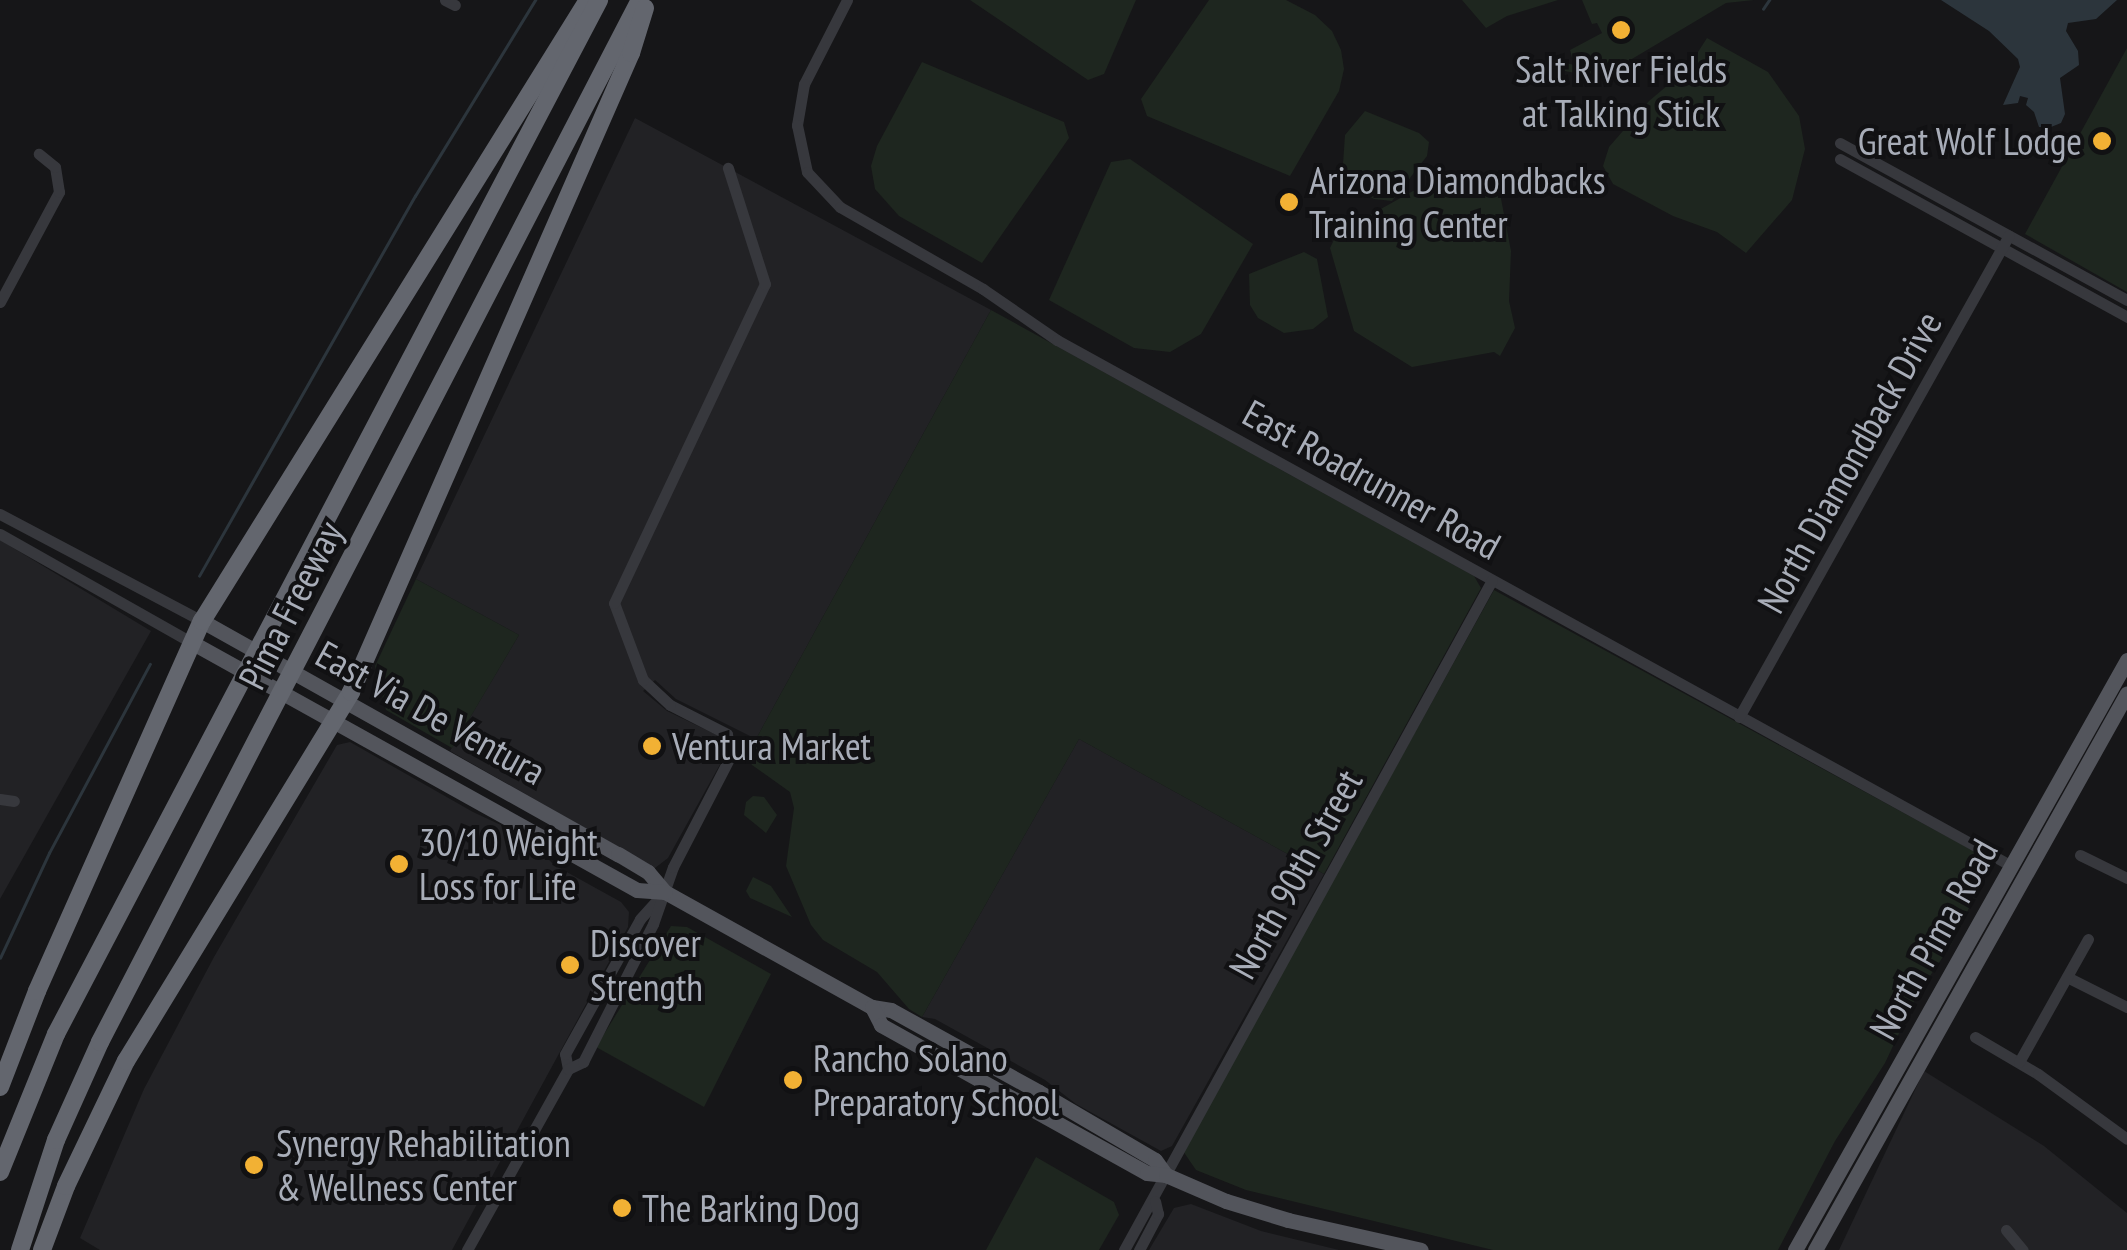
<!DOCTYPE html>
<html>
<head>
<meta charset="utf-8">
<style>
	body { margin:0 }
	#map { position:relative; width:2127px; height:1250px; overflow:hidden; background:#161618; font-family:"PT Sans Narrow",sans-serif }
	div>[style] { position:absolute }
	.built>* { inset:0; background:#222225 }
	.green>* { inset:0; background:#1e261f }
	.water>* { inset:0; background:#2c353c }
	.stream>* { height:2.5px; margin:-1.25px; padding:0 1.25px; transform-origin:1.25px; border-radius:1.25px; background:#2c353c }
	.minor>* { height:11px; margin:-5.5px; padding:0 5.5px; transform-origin:5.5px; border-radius:5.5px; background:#37383d }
	.major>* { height:15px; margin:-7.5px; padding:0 7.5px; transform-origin:7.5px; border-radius:7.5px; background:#53555c }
	.highway>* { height:18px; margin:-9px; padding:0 9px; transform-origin:9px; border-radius:9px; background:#63666e }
	.dots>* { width:28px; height:28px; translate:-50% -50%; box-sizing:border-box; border:5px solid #111113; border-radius:50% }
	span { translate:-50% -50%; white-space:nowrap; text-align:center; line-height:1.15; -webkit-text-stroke:8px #111113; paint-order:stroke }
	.poi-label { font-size:38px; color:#a8adb8 }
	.right { translate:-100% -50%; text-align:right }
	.left { translate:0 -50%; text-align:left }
	.street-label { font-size:38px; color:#a8adb8 }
</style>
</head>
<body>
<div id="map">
	<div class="built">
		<i style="clip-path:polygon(635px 118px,991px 310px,756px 739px,676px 699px,655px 680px,643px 691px,667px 711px,719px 736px,728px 750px,668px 858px,655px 868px,450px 751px,519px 635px,416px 579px)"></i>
		<i style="clip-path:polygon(0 540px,151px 631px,0 899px)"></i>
		<i style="clip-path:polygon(1079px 739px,1324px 874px,1172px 1146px,1161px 1151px,1076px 1104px,1045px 1080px,935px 1019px,922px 1017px)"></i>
		<i style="clip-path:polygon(350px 742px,473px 812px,527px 837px,554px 865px,621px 902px,629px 912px,628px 927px,452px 1250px,100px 1250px,80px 1238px,144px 1089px,214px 957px,337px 745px)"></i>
		<i style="clip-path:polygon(1924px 1071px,2044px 1146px,2127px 1213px,2127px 1250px,1839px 1250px)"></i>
		<i style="clip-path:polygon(1191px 1204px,1261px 1231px,1339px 1250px,1149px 1250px,1174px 1208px)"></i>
	</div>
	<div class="green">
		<i style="clip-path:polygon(970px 0,1136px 0,1104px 74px,1088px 80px)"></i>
		<i style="clip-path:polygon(1209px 0,1286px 0,1315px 15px,1332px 31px,1341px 50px,1344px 69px,1339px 91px,1290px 176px,1147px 116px,1141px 99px)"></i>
		<i style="clip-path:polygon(1462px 0,1558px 0,1507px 16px,1486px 28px)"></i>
		<i style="clip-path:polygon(1582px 0,1754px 0,1726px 3px,1600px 78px,1565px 71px,1562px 62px,1574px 65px,1570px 50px,1602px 33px,1597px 23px,1592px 24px)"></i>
		<i style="clip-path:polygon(1707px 38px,1768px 72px,1799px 116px,1805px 149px,1792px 200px,1746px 253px,1717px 232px,1673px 216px,1613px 184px,1603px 166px,1609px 147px,1649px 101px,1687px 69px)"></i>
		<i style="clip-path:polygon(2127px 48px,2127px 292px,2025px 234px)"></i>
		<i style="clip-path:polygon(922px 62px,1064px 122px,1069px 138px,982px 263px,899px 216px,875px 189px,871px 166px,877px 146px)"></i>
		<i style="clip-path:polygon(1365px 111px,1419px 133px,1429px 142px,1427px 156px,1392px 201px,1374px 199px,1358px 190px,1343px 164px,1345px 135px)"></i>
		<i style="clip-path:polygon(1130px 159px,1253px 244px,1201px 334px,1170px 352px,1134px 348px,1049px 300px,1111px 162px)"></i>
		<i style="clip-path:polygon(1475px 173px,1491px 176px,1499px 188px,1511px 251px,1509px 301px,1515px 328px,1500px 356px,1494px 352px,1412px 367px,1354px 331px,1330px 248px,1343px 221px,1370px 215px,1413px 191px)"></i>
		<i style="clip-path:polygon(1304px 252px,1317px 259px,1328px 317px,1313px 329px,1284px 333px,1258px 318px,1250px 305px,1249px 274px)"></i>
		<i style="clip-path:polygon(991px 310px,1474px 576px,1481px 588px,1324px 874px,1079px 739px,922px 1017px,909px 1009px,877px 972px,823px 940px,811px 925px,786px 866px,794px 808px,790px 792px,752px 765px,744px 753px,756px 739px)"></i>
		<i style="clip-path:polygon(416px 579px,519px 635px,452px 748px,386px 710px,378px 679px,375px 666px)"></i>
		<i style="clip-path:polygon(1494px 590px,1992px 861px,1951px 945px,1917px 995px,1885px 1063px,1835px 1141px,1778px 1250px,1493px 1250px,1246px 1190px,1196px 1170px,1183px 1151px)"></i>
		<i style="clip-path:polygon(753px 796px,764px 797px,777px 815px,766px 833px,744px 815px,746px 802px)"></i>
		<i style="clip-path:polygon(753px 877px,771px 886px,792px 917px,750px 898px,746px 891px)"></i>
		<i style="clip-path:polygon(671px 926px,687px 927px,771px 974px,704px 1107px,596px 1047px)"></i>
		<i style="clip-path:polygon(1036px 1157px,1114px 1202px,1119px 1215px,1099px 1250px,986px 1250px)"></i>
	</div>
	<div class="water">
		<i style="clip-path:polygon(1941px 0,2117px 0,2096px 19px,2068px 23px,2066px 31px,2078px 51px,2079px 65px,2060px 78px,2065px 114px,2061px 123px,2051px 127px,2039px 127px,2034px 112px,2026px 105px,2028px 98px,2020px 96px,2018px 103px,2003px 105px,2020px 67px,2018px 59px,1989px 31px)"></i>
	</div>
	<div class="stream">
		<i style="left:1763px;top:9px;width:11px;rotate:-56deg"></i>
		<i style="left:199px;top:576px;width:437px;rotate:-60.4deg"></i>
		<i style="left:415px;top:196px;width:230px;rotate:-58.5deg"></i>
		<i style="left:0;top:958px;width:116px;rotate:-65deg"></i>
		<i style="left:49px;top:853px;width:214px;rotate:-61.9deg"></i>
	</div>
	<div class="minor">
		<i style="left:445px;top:0;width:11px;rotate:27deg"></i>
		<i style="left:847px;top:0;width:94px;rotate:117.1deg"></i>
		<i style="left:804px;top:84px;width:42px;rotate:99.7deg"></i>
		<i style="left:797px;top:125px;width:48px;rotate:78deg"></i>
		<i style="left:807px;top:172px;width:48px;rotate:46.7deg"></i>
		<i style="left:840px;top:207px;width:165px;rotate:29.8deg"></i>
		<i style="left:983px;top:289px;width:90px;rotate:34.6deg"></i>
		<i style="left:1057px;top:340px;width:1090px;rotate:28.85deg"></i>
		<i style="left:1840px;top:143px;width:327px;rotate:28.7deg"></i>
		<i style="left:1840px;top:159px;width:328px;rotate:28.8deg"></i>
		<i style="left:0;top:302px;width:125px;rotate:-61.8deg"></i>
		<i style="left:59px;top:192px;width:25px;rotate:-99deg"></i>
		<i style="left:55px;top:167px;width:21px;rotate:-141deg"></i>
		<i style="left:0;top:514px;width:229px;rotate:27.9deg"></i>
		<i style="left:0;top:534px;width:219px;rotate:29.5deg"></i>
		<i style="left:1739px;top:717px;width:552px;rotate:-60.74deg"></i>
		<i style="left:0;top:799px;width:14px;rotate:8deg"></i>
		<i style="left:2080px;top:855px;width:52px;rotate:26.1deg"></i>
		<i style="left:2067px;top:977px;width:67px;rotate:26.6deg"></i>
		<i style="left:1975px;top:1037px;width:73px;rotate:30.4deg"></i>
		<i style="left:2038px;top:1074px;width:110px;rotate:36.1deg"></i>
		<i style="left:2019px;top:1062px;width:141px;rotate:-60.7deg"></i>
		<i style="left:568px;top:1069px;width:15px;rotate:-101deg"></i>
		<i style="left:565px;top:1054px;width:154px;rotate:-60.9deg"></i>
		<i style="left:640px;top:919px;width:28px;rotate:-48deg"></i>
		<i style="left:2006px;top:1230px;width:26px;rotate:50deg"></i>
		<i style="left:467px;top:1250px;width:207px;rotate:-60.8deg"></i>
		<i style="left:568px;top:1069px;width:17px;rotate:-25deg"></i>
		<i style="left:583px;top:1062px;width:155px;rotate:-63.1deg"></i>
		<i style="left:653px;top:924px;width:60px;rotate:-70.7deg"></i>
		<i style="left:673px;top:867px;width:126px;rotate:-62.6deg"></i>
		<i style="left:731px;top:755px;width:21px;rotate:-101deg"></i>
		<i style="left:727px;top:734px;width:64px;rotate:-153deg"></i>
		<i style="left:670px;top:705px;width:37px;rotate:-137deg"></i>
		<i style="left:643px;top:680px;width:82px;rotate:-110.6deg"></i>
		<i style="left:614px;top:603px;width:353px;rotate:-64.7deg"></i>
		<i style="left:765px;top:284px;width:122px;rotate:-107.7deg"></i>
		<i style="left:1124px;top:1250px;width:764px;rotate:-61.22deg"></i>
		<i style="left:1139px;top:1250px;width:41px;rotate:-62.2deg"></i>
		<i style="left:1158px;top:1214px;width:13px;rotate:-103deg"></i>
	</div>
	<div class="major">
		<i style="left:202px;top:621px;width:477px;rotate:29.3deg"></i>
		<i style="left:618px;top:854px;width:35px;rotate:31deg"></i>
		<i style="left:648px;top:872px;width:26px;rotate:50deg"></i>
		<i style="left:665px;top:892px;width:237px;rotate:29.1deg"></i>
		<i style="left:872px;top:1007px;width:19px;rotate:9deg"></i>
		<i style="left:891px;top:1010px;width:169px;rotate:29deg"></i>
		<i style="left:1039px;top:1092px;width:134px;rotate:30.4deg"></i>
		<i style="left:1155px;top:1160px;width:19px;rotate:54deg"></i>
		<i style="left:191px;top:642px;width:510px;rotate:29.08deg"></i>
		<i style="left:637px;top:890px;width:28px;rotate:4deg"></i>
		<i style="left:872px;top:1007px;width:20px;rotate:63deg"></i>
		<i style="left:881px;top:1025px;width:304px;rotate:29.1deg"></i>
		<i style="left:1147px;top:1173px;width:19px;rotate:6deg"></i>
		<i style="left:1166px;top:1175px;width:65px;rotate:23.4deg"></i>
		<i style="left:1226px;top:1201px;width:65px;rotate:17deg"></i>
		<i style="left:1288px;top:1220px;width:136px;rotate:12.7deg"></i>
		<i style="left:1795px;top:1250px;width:677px;rotate:-60.63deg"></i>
		<i style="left:1815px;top:1250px;width:638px;rotate:-60.74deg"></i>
	</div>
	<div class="highway">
		<i style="left:0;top:1087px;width:103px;rotate:-68.9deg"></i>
		<i style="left:37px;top:991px;width:405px;rotate:-66deg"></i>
		<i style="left:202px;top:621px;width:731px;rotate:-58.14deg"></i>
		<i style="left:0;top:1172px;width:149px;rotate:-67.9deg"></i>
		<i style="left:56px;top:1034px;width:1168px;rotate:-62.29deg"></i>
		<i style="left:20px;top:1250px;width:116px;rotate:-71.9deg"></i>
		<i style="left:56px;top:1140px;width:107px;rotate:-65.8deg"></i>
		<i style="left:100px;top:1042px;width:1174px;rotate:-62.61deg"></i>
		<i style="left:42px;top:1250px;width:68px;rotate:-69.4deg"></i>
		<i style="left:66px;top:1186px;width:139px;rotate:-64.4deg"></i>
		<i style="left:126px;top:1061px;width:432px;rotate:-58.6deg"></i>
		<i style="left:351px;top:692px;width:698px;rotate:-66.34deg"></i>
		<i style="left:631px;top:53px;width:47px;rotate:-72.7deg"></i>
	</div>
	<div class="dots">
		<i style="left:1621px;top:30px;background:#f2b134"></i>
		<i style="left:2102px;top:141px;background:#f2b134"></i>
		<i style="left:1289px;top:202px;background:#f2b134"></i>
		<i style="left:652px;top:746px;background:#f2b134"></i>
		<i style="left:399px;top:864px;background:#f2b134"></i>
		<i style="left:570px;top:965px;background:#f2b134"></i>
		<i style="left:793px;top:1080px;background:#f2b134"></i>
		<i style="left:254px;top:1165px;background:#f2b134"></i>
		<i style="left:622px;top:1208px;background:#f2b134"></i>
	</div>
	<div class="poi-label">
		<span style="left:1621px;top:91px">Salt River Fields<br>at Talking Stick</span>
		<span class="right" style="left:2082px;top:141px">Great Wolf Lodge</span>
		<span class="left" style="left:1309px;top:202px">Arizona Diamondbacks<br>Training Center</span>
		<span class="left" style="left:672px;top:746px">Ventura Market</span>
		<span class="left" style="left:419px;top:864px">30/10 Weight<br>Loss for Life</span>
		<span class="left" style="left:590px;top:965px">Discover<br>Strength</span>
		<span class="left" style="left:813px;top:1080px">Rancho Solano<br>Preparatory School</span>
		<span class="left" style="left:276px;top:1165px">Synergy Rehabilitation<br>&amp; Wellness Center</span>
		<span class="left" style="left:642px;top:1208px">The Barking Dog</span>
	</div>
	<div class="street-label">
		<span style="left:1849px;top:462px;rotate:-61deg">North Diamondback Drive</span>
		<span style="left:1372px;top:479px;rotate:29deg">East Roadrunner Road</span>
		<span style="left:290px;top:605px;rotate:-63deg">Pima Freeway</span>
		<span style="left:431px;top:712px;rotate:29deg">East Via De Ventura</span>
		<span style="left:1295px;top:874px;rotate:-61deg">North 90th Street</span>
		<span style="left:1933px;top:939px;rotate:-61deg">North Pima Road</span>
	</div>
</div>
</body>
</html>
